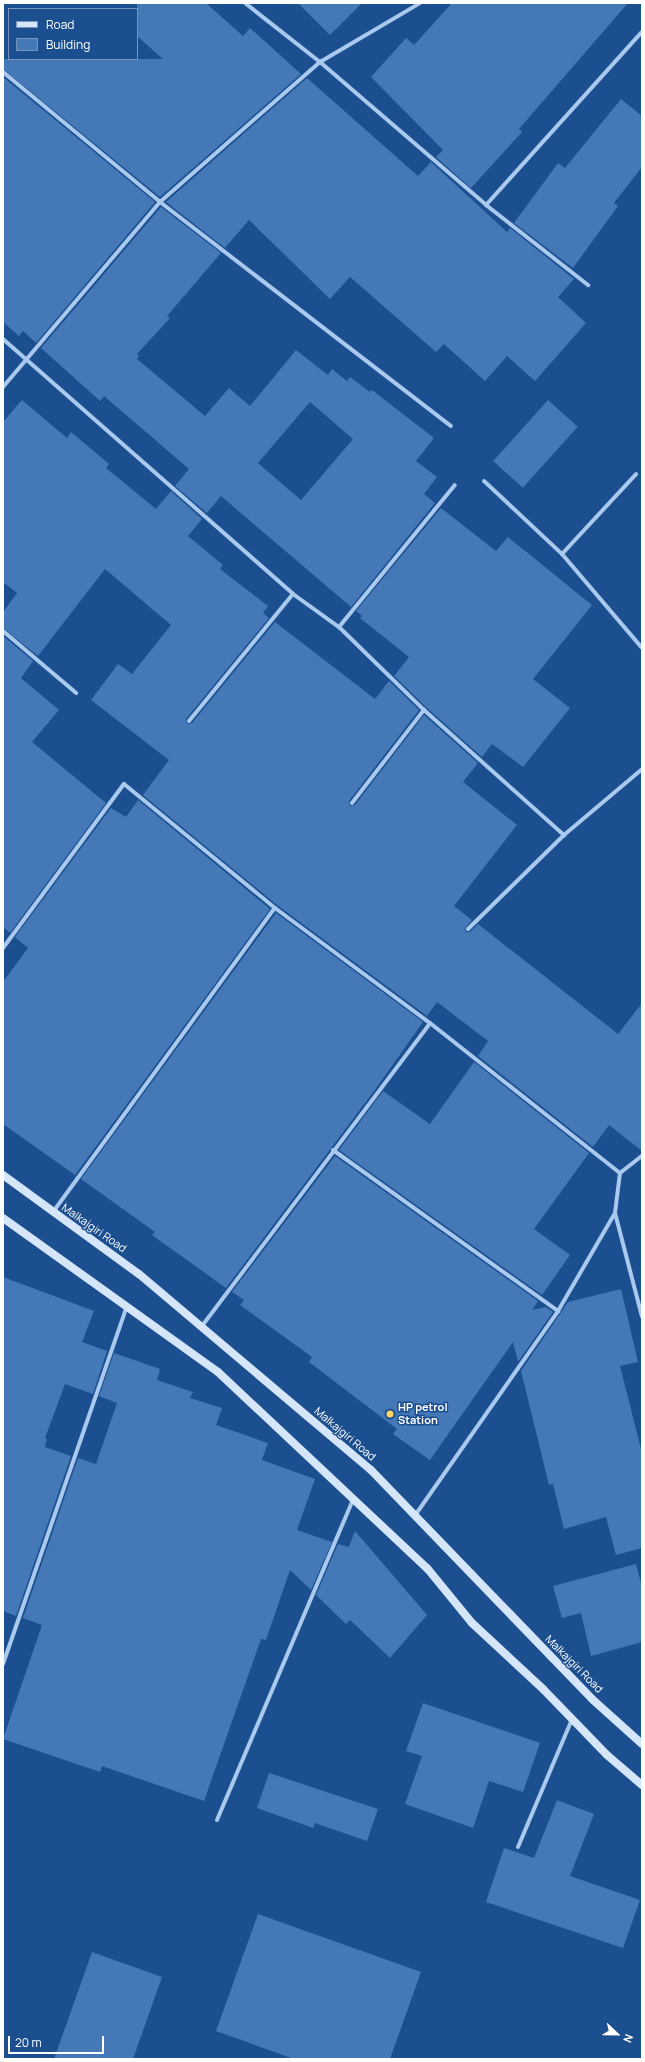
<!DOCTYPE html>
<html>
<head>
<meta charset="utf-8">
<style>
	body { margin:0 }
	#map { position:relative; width:645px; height:2062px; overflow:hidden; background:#1b4f8f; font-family:Manrope,sans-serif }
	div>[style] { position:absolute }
	.building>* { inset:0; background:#4478b7; transform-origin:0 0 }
	.street>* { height:4px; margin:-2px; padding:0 2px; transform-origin:2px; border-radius:2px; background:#a9c9ee }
	.secondary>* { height:8px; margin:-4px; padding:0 4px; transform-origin:4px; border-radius:4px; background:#d6e6fa }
	.dots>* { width:11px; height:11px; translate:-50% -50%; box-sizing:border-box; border:2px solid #1b4f8f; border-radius:50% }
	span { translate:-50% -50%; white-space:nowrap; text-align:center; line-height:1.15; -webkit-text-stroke:3px #1b4f8f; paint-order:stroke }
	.street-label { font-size:11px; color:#fff }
	.poi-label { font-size:11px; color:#fff; font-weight:700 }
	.left { translate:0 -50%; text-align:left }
	.frame { position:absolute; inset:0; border:4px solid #fff; pointer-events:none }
	.legend { position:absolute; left:8px; top:8px; width:130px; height:52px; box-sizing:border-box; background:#1b4f8f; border:1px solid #7695bc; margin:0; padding:5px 7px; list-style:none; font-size:12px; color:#fff }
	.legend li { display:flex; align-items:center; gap:8px; height:20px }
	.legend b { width:20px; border:1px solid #7695bc }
	.north { position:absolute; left:597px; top:2014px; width:40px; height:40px; -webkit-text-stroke:3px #1b4f8f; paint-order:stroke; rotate:112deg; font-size:11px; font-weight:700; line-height:16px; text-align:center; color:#fff }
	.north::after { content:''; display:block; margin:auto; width:14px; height:18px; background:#fff; clip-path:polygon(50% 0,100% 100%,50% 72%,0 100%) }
	.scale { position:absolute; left:8px; top:2036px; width:96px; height:18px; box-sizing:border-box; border:2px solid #fff; border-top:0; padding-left:5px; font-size:12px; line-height:14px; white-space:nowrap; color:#fff; -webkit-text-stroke:3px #1b4f8f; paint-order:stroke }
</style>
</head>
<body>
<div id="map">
	<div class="building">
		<i style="clip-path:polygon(137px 3px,206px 3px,243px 36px,250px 28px,301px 74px,160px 197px,3px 69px,3px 59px,163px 59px,137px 36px)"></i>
		<i style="clip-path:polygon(298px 3px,362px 3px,330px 35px)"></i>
		<i style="clip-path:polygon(452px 3px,628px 3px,519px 129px,522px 132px,471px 188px,436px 157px,443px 150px,371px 77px,406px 38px,414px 45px)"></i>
		<i style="clip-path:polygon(3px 77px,155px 202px,36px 343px,23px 331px,19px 336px,3px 322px)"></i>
		<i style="clip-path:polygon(307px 78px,418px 176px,431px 162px,507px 232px,510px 228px,574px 279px,558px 297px,586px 323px,535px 381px,507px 356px,485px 381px,444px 344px,436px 352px,350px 277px,330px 299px,249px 220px,225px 248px,166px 202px)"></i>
		<i style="clip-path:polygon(621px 99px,642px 116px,642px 167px,614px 203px,618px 206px,573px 268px,514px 223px,558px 163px,565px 168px)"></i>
		<i style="clip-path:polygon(evenodd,161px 207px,221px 253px,167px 316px,170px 318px,137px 354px,139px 356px,137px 359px,205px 416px,229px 388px,250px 406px,296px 350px,328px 375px,332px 369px,347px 381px,350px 377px,370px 392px,372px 390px,434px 438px,416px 461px,437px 477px,424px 494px,435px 503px,351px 607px,221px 496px,207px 513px,175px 486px,189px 469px,104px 396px,100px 401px,41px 348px,161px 207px,310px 402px,353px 439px,301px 500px,258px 463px,310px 402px)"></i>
		<i style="clip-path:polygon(22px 400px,67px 438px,71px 432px,109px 464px,106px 468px,156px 509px,171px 491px,202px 519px,188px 536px,223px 565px,220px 569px,268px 606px,263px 613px,269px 618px,186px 719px,187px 724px,192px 723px,275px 622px,375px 699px,389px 681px,419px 710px,349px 801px,350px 806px,355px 805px,424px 715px,478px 763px,463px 782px,517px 825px,454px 906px,472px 920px,465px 928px,466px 932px,470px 932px,478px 924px,618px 1034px,642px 1003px,642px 1151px,609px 1125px,593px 1147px,478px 1056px,488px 1041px,437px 1002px,427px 1016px,277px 905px,143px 795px,169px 760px,91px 700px,118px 664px,132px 674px,171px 625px,105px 569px,38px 656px,3px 628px,3px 612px,17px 593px,3px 582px,3px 422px)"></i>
		<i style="left:548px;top:400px;width:40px;height:82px;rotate:42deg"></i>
		<i style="clip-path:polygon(441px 508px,496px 551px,508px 537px,592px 605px,533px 679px,570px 708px,523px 767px,492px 744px,482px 757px,426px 707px,394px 676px,409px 657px,360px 618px,362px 616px,356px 611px)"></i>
		<i style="clip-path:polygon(3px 636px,33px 661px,21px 678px,59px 710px,32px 742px,106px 803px,10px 933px,3px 927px)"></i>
		<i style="clip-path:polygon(138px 800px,270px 909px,75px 1175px,3px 1124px,3px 982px,28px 948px,15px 937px,111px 808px,126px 817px)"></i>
		<i style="clip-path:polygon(276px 913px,423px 1022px,377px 1087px,226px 1288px,152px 1235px,155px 1232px,81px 1179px)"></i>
		<i style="clip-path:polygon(474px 1062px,589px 1153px,534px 1229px,570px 1255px,542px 1295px,339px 1150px,383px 1091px,430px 1124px)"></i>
		<i style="clip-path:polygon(335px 1156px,538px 1301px,532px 1310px,546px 1307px,553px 1312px,518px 1362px,513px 1342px,430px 1460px,393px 1434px,397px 1429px,309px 1362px,312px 1357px,240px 1305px,244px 1300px,232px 1292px)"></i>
		<i style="clip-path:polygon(3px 1277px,94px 1311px,82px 1342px,107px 1351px,93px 1394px,65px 1384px,45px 1438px,47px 1439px,45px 1447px,71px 1456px,16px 1616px,3px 1611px)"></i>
		<i style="clip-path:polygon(621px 1289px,638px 1362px,620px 1366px,642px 1453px,642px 1548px,616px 1555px,606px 1517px,564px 1529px,553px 1484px,549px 1485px,521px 1371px,568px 1302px)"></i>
		<i style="clip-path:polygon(114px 1353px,160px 1369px,157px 1380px,193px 1392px,190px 1398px,222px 1408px,216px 1425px,268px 1443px,262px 1460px,315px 1479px,297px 1530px,332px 1542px,311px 1590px,290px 1570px,266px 1640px,261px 1639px,204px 1801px,102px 1766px,100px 1772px,3px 1739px,42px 1625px,23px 1618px,78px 1458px,96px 1464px,117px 1403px,99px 1396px)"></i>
		<i style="clip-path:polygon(355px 1531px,427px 1615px,390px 1658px,350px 1620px,346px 1624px,316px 1595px,338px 1544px,349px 1547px)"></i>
		<i style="clip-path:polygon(636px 1564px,642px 1587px,642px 1642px,591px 1656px,581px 1613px,562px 1618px,553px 1586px)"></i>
		<i style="clip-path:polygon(423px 1703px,540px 1743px,523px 1792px,489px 1781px,473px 1828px,405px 1804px,422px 1756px,406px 1751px)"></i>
		<i style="clip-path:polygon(269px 1773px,378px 1809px,367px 1841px,315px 1823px,313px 1828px,257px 1808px)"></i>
		<i style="clip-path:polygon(557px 1800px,594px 1814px,570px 1876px,640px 1900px,623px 1948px,486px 1902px,504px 1848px,534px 1858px)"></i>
		<i style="clip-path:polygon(258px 1914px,421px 1972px,390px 2059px,294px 2059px,216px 2031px)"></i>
		<i style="clip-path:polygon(92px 1952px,162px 1977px,133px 2059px,54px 2059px)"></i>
	</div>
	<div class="street">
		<i style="left:245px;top:3px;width:95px;rotate:38.2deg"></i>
		<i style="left:320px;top:62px;width:219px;rotate:40.7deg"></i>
		<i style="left:486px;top:205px;width:130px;rotate:38.1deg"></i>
		<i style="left:3px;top:72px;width:204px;rotate:39.6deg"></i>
		<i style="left:160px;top:202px;width:367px;rotate:37.6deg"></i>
		<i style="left:486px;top:205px;width:233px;rotate:-48deg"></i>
		<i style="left:3px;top:339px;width:386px;rotate:41.3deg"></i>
		<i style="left:293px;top:594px;width:57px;rotate:35.7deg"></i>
		<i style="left:339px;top:627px;width:119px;rotate:44.3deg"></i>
		<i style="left:424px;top:710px;width:188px;rotate:41.8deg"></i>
		<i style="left:3px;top:387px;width:243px;rotate:-49.7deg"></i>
		<i style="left:160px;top:202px;width:213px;rotate:-41.2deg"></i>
		<i style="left:320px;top:62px;width:116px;rotate:-30.5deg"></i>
		<i style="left:484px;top:481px;width:107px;rotate:43.1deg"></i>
		<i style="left:562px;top:554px;width:123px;rotate:49.6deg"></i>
		<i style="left:562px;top:554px;width:109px;rotate:-47.2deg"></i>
		<i style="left:339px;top:627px;width:183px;rotate:-50.8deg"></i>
		<i style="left:3px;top:631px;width:96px;rotate:40.3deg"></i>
		<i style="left:189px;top:721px;width:164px;rotate:-50.7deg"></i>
		<i style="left:352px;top:803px;width:118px;rotate:-52.3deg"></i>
		<i style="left:468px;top:929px;width:134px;rotate:-44.4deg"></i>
		<i style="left:564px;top:835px;width:102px;rotate:-40.2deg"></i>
		<i style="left:3px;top:948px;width:204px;rotate:-53.6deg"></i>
		<i style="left:124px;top:784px;width:195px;rotate:39.4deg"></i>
		<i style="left:275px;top:908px;width:193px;rotate:36.6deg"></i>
		<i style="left:430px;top:1023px;width:242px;rotate:38.3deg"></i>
		<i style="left:333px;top:1150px;width:277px;rotate:35.6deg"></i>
		<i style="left:53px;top:1212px;width:376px;rotate:-53.9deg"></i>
		<i style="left:615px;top:1213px;width:107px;rotate:75.4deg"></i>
		<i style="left:202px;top:1326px;width:379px;rotate:-53deg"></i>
		<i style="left:416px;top:1514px;width:248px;rotate:-55deg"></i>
		<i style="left:558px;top:1311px;width:113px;rotate:-59.8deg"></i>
		<i style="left:615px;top:1213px;width:40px;rotate:-82.9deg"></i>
		<i style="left:620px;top:1173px;width:28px;rotate:-38deg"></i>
		<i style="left:3px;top:1664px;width:380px;rotate:-70.9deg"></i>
		<i style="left:217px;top:1820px;width:348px;rotate:-67deg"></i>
		<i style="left:518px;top:1847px;width:139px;rotate:-67.1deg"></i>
	</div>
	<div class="secondary">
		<i style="left:3px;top:1175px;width:168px;rotate:36.1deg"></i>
		<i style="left:139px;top:1274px;width:304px;rotate:40.2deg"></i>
		<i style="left:371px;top:1470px;width:318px;rotate:46deg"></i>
		<i style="left:592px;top:1699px;width:67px;rotate:42deg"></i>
		<i style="left:3px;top:1218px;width:264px;rotate:35.6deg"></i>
		<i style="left:218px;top:1372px;width:287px;rotate:43.2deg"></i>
		<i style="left:427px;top:1568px;width:71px;rotate:50.7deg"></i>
		<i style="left:472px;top:1623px;width:97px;rotate:42.9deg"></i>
		<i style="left:543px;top:1689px;width:92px;rotate:45.9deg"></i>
		<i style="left:607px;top:1755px;width:46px;rotate:40.6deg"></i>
	</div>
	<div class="dots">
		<i style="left:390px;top:1414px;background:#ffd166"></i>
	</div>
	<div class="street-label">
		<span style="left:94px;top:1228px;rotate:35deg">Malkajgiri Road</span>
		<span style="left:345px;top:1434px;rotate:40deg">Malkajgiri Road</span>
		<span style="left:574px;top:1664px;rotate:45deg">Malkajgiri Road</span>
	</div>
	<div class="poi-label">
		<span class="left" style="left:398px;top:1414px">HP petrol<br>Station</span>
	</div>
	<div class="frame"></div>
	<ul class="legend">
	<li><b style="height:5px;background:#d6e6fa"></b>Road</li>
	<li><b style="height:11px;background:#4478b7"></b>Building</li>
	</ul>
	<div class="north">N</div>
	<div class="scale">20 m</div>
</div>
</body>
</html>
